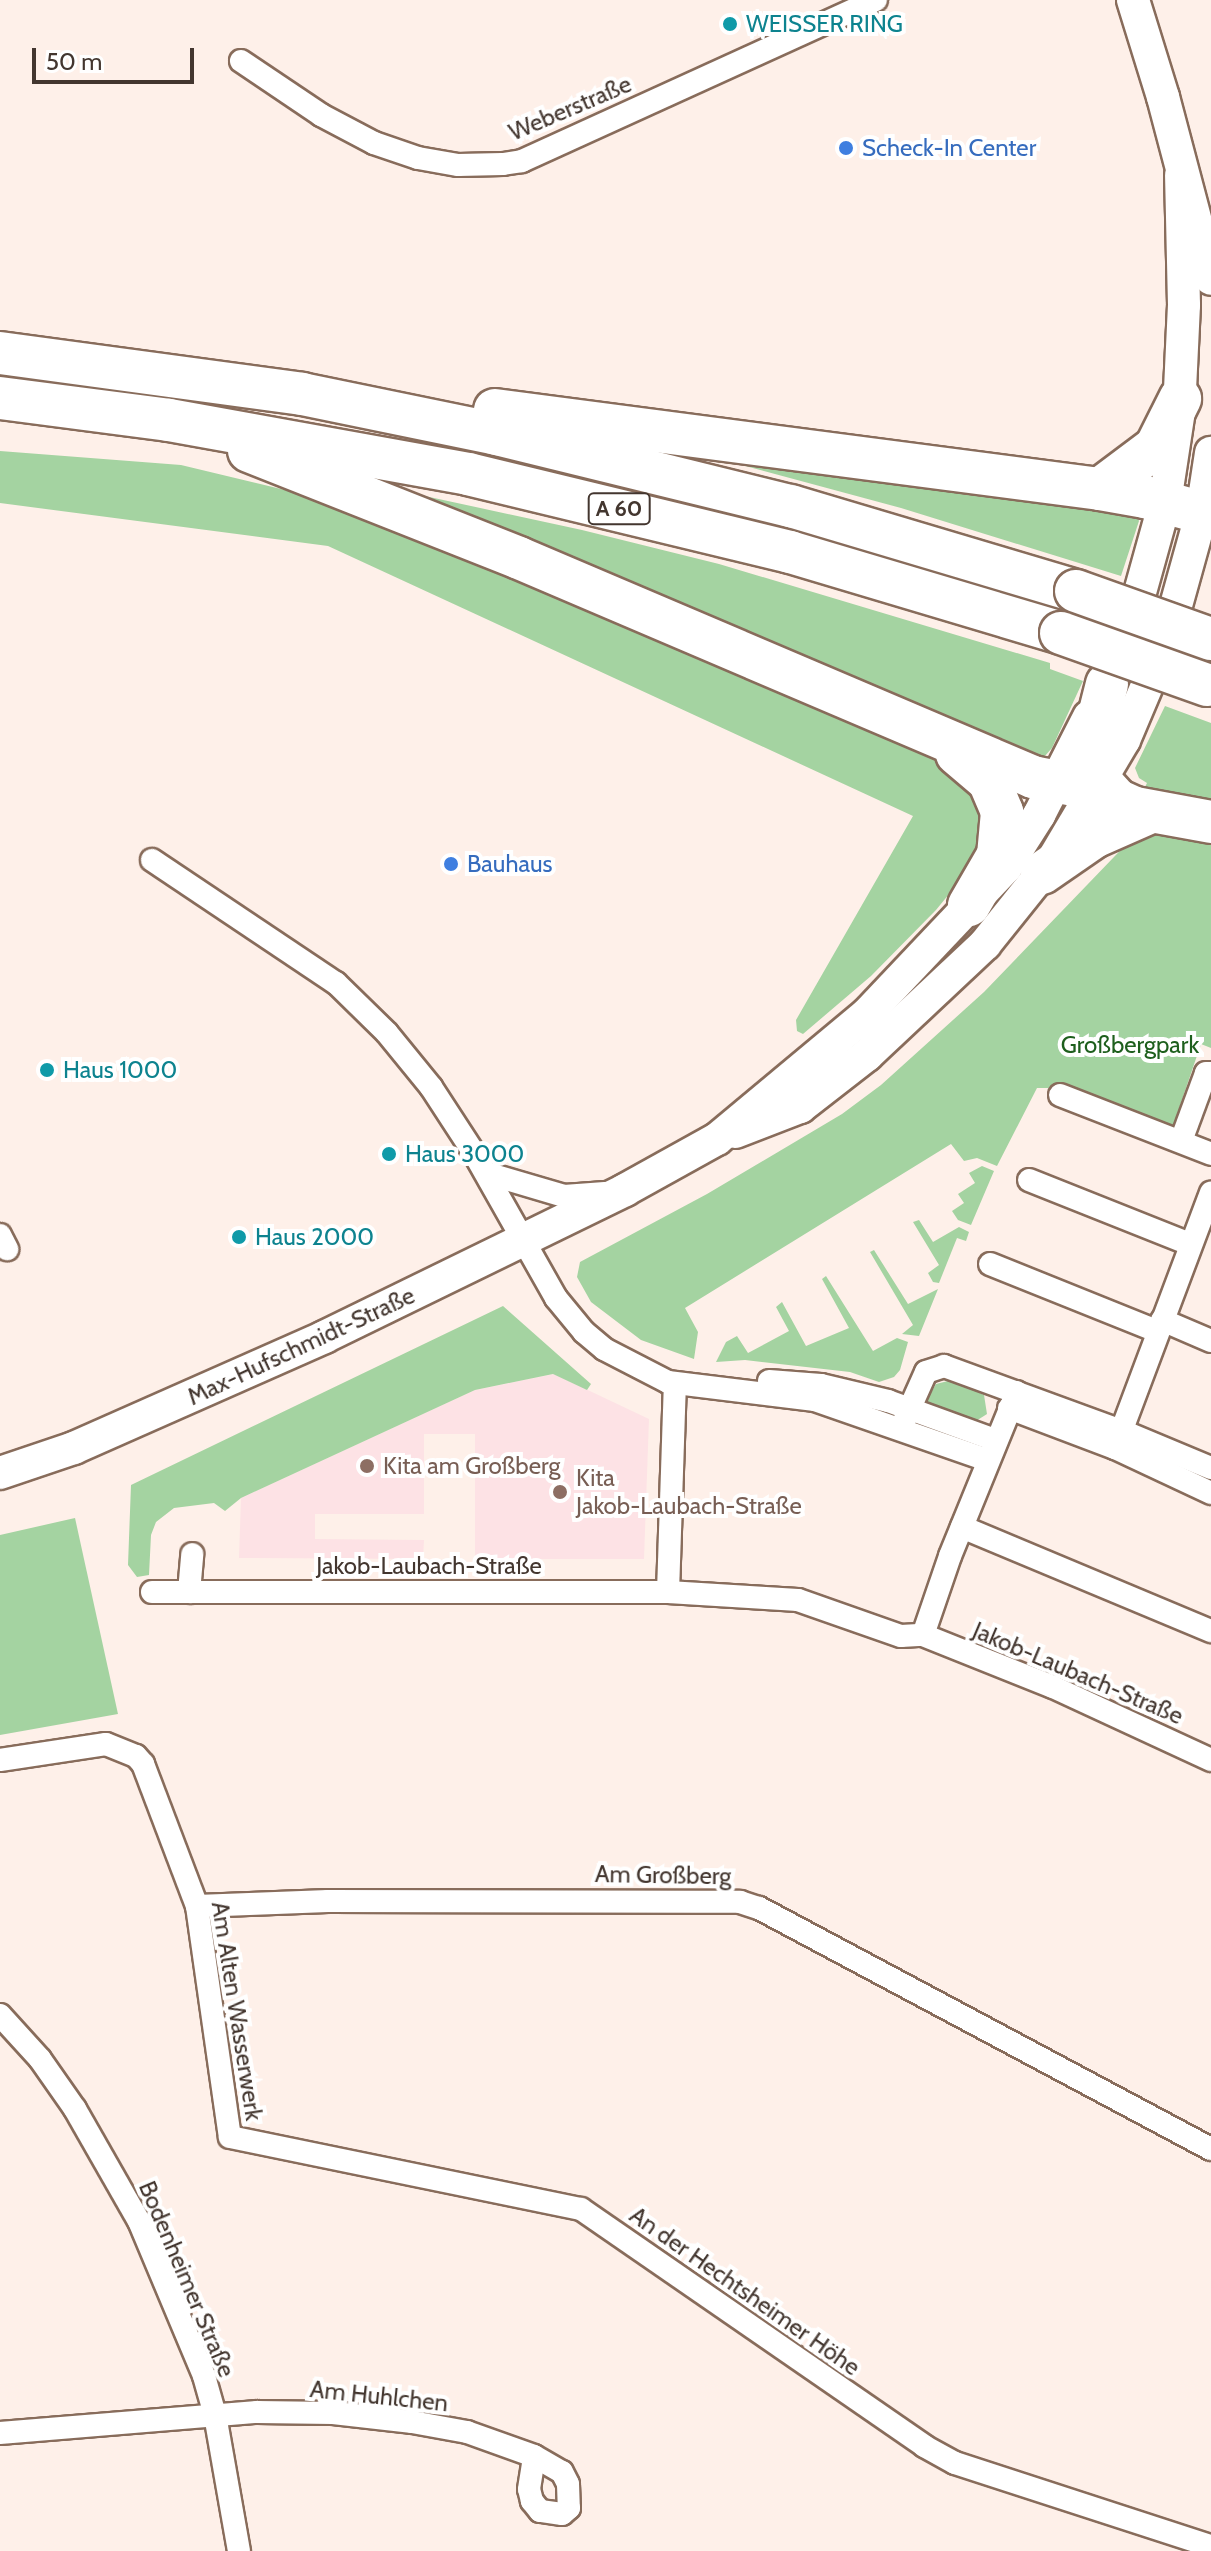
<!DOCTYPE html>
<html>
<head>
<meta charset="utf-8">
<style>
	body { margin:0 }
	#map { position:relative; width:1211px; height:2551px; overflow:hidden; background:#fef0e9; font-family:Cabin,sans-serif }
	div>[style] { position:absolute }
	.education>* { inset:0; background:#fde2e5 }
	.green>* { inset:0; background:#a4d3a1 }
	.roads { filter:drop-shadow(2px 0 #886c5b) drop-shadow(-2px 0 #886c5b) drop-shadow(0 2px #886c5b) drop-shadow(0 -2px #886c5b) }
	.street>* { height:22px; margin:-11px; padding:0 11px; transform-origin:11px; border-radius:11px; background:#fff }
	.secondary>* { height:32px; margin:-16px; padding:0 16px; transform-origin:16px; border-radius:16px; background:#fff }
	.highway>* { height:42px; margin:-21px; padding:0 21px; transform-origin:21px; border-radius:21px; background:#fff }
	.bridges { filter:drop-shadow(2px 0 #886c5b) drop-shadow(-2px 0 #886c5b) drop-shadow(0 2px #886c5b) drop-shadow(0 -2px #886c5b) }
	.highway-bridge>* { height:42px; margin:-21px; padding:0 21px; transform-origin:21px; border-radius:21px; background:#fff }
	.dots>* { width:22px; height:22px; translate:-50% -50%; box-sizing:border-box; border:4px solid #fff; border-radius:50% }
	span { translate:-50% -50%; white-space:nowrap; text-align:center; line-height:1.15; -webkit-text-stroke:8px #fff; paint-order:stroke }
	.shield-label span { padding:2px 6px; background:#fff; border:2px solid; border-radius:6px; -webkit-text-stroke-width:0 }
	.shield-label { font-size:22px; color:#43362f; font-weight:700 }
	.culture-label { font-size:24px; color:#0d838f }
	.left { translate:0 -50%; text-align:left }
	.street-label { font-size:24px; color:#43362f }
	.shop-label { font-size:24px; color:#366cbe }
	.park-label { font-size:24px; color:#1e5f1d }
	.education-label { font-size:24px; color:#785e54 }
	.scale { position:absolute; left:32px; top:48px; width:162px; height:36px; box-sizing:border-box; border:4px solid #43362f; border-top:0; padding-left:10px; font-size:24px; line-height:28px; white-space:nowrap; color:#43362f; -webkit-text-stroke:6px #fff; paint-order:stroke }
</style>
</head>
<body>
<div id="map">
	<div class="education">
		<i style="clip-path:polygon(554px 1374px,649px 1419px,644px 1559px,475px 1559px,475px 1434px,424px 1434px,424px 1514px,315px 1514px,315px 1539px,424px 1540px,423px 1559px,239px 1558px,241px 1498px,475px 1390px)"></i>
	</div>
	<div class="green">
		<i style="clip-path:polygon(0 451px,181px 465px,306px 495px,423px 533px,937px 753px,979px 788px,984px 839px,972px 866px,936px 910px,871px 976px,803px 1034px,797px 1031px,796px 1020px,913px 816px,328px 546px,0 503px)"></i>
		<i style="clip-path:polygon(708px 456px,1137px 515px,1139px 521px,1121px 576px,901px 508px)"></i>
		<i style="clip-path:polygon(360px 482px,582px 530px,719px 564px,1050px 663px,1050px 669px,1083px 681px,1052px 748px,1044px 757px,1030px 761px)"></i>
		<i style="clip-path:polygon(1165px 706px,1211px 723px,1211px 810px,1142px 793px,1147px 783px,1139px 778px,1135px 768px)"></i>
		<i style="clip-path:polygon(1139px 831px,1211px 834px,1211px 1048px,1201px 1044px,1171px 1132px,1058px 1088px,1037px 1088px,997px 1166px,977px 1158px,964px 1161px,951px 1144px,685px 1308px,698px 1332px,694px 1359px,641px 1340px,591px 1302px,577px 1277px,580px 1262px,707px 1194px,842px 1114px,881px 1085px,984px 992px)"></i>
		<i style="clip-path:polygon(982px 1166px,994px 1171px,971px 1225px,958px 1220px,952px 1211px,964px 1203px,958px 1194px,975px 1183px,969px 1173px)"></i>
		<i style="clip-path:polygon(919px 1220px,933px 1242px,959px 1227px,969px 1232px,966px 1241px,957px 1238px,939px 1283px,933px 1282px,928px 1273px,939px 1265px,913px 1222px)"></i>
		<i style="clip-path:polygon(874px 1250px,908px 1304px,938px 1289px,919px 1336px,902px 1334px,913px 1325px,870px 1252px)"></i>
		<i style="clip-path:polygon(826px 1276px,873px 1351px,897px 1338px,908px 1342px,900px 1370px,894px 1377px,879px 1382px,850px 1372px,745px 1360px,716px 1362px,726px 1342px,737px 1336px,748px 1353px,789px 1331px,776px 1307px,782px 1302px,806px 1346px,849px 1328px,822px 1279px)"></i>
		<i style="clip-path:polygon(503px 1306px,591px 1384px,587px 1390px,553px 1374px,475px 1390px,241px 1498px,225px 1511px,214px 1503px,174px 1508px,156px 1522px,151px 1535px,149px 1575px,137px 1577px,128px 1565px,131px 1485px)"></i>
		<i style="clip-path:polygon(952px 1380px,984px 1395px,987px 1414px,976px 1421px,924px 1404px,936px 1384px)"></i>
		<i style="clip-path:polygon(75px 1518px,118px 1714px,0 1735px,0 1535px)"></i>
	</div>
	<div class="roads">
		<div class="street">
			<i style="left:241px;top:61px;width:97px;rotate:34deg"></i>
			<i style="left:321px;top:115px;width:60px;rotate:27.8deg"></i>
			<i style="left:374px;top:143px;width:46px;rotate:18.8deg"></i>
			<i style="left:418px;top:158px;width:41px;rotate:9.9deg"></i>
			<i style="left:458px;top:165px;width:45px;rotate:-1.3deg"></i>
			<i style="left:503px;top:164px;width:19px;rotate:-9deg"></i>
			<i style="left:522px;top:161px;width:389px;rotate:-24.5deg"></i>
			<i style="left:152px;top:860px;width:221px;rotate:33.8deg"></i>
			<i style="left:336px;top:983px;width:71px;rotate:44.4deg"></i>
			<i style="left:387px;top:1033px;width:70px;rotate:50.8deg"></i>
			<i style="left:431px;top:1087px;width:79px;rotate:56.9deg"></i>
			<i style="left:474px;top:1153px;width:167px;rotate:60.5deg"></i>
			<i style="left:556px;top:1298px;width:44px;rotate:50.5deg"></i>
			<i style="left:584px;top:1332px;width:26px;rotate:40deg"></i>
			<i style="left:604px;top:1349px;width:72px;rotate:27.3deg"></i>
			<i style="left:668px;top:1382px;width:148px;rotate:7deg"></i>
			<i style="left:815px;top:1400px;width:182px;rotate:19.2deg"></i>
			<i style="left:1060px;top:1095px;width:162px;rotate:21.3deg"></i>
			<i style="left:1181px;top:1141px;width:72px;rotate:-69.8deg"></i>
			<i style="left:1206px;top:1073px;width:5px"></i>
			<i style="left:486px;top:1173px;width:81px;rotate:16.4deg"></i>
			<i style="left:564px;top:1196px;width:41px;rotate:-4.2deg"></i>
			<i style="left:1029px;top:1180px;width:173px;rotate:21.7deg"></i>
			<i style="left:0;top:1235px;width:16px;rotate:63deg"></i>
			<i style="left:990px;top:1264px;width:180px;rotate:21.9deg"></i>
			<i style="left:1162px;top:1320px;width:53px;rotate:23.2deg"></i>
			<i style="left:769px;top:1381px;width:52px;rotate:4.4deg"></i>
			<i style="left:821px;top:1385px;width:69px;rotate:13.4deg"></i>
			<i style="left:888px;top:1401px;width:114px;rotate:20deg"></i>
			<i style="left:1009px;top:1408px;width:113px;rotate:20.7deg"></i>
			<i style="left:1115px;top:1448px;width:106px;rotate:25.1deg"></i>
			<i style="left:901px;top:1428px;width:61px;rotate:-65.9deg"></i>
			<i style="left:926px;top:1372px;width:19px;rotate:-18deg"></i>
			<i style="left:944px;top:1366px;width:189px;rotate:20.1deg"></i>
			<i style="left:1122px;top:1431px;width:96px;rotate:22.6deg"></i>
			<i style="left:1115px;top:1448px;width:273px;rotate:-69.4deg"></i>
			<i style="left:962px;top:1527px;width:270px;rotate:22.7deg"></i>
			<i style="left:152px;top:1592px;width:516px"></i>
			<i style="left:668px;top:1592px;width:130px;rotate:3.5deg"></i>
			<i style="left:798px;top:1600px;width:109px;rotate:19.3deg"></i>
			<i style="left:901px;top:1636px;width:22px;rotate:-3deg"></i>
			<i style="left:923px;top:1635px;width:140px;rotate:21.8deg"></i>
			<i style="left:1053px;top:1687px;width:174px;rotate:24.8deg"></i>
			<i style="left:189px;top:1592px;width:38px;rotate:-85deg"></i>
			<i style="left:668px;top:1592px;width:208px;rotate:-88.1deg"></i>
			<i style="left:923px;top:1635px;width:83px;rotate:-71.1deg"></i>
			<i style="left:950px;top:1556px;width:177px;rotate:-67.8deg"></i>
			<i style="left:0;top:1760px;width:107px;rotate:-8.6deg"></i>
			<i style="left:106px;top:1744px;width:32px;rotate:22deg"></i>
			<i style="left:136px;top:1756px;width:11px;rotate:49deg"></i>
			<i style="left:143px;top:1764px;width:152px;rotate:69.2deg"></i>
			<i style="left:197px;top:1906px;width:233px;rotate:81.9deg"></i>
			<i style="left:230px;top:2137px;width:358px;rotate:11.6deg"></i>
			<i style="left:581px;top:2209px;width:417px;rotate:34.6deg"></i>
			<i style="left:924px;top:2446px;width:35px;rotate:29deg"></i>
			<i style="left:955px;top:2463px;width:269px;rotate:18deg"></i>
			<i style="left:197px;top:1906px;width:131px;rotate:-2.2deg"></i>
			<i style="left:328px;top:1901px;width:412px;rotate:0.1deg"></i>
			<i style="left:740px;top:1902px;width:20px;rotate:18deg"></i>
			<i style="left:759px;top:1908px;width:512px;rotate:28.07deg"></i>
			<i style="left:0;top:2015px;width:59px;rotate:47.7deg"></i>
			<i style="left:40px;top:2059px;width:61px;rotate:55deg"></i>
			<i style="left:75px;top:2109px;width:129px;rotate:60.3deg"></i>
			<i style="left:139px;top:2221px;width:168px;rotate:67.2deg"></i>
			<i style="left:204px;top:2376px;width:41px;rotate:74.2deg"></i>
			<i style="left:215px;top:2415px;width:138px;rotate:80deg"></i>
			<i style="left:0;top:2433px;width:258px;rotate:-4.7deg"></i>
			<i style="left:257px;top:2412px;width:76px;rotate:0.8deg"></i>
			<i style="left:333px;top:2413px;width:80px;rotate:6.5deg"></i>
			<i style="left:412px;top:2422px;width:56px;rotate:10.3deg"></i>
			<i style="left:467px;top:2432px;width:71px;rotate:19.7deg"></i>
			<i style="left:534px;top:2456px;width:32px;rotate:30deg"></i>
			<i style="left:562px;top:2472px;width:13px;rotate:63deg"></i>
			<i style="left:568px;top:2484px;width:24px;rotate:88deg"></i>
			<i style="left:569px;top:2508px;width:9px;rotate:139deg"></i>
			<i style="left:562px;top:2514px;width:22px;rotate:-172deg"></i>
			<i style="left:540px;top:2511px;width:13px;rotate:-129deg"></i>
			<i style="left:532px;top:2501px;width:12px;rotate:-104deg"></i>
			<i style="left:529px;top:2489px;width:33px;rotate:-81deg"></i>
		</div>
		<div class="secondary">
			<i style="left:1133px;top:0;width:102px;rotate:72.8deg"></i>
			<i style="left:1163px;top:97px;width:188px;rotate:75.2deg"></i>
			<i style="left:1129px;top:632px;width:135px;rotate:-74.5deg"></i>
			<i style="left:1165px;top:502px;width:92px;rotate:-81.3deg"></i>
			<i style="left:1179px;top:411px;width:106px;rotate:-87.3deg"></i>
			<i style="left:1184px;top:305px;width:130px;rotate:-91.3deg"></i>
			<i style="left:735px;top:1132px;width:70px;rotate:-21deg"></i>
			<i style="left:800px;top:1107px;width:85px;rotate:-37.8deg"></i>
			<i style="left:867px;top:1055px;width:162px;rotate:-43.2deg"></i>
			<i style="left:985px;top:944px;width:110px;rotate:-51.3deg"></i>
			<i style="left:1054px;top:858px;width:137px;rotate:-59.3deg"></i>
			<i style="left:1124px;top:740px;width:111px;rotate:-67.1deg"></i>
			<i style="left:1167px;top:638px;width:131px;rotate:-74.5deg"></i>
			<i style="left:1202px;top:512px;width:60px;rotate:-81.3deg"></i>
			<i style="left:0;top:1473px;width:78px;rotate:-18.7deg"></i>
			<i style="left:74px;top:1448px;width:274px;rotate:-23.9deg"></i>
			<i style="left:324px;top:1337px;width:335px;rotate:-26deg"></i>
			<i style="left:625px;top:1190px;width:105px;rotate:-29deg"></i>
			<i style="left:717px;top:1139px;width:194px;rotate:-39.8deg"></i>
			<i style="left:866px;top:1015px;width:204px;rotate:-46.6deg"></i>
			<i style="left:1006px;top:867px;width:62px;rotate:-57.6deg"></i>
			<i style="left:1039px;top:815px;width:110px;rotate:-63deg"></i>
		</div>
		<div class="highway">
			<i style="left:0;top:353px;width:305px;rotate:7.7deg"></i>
			<i style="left:302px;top:394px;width:199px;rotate:11.6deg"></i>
			<i style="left:497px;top:434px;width:303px;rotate:13.8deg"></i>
			<i style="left:791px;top:506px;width:297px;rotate:16.6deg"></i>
			<i style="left:0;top:398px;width:170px;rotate:7.4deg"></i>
			<i style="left:169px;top:420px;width:304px;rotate:10.2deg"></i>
			<i style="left:468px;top:474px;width:331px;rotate:13.6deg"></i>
			<i style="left:790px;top:552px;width:283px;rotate:16.6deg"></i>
			<i style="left:495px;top:410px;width:610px;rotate:7.44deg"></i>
			<i style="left:1100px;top:489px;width:46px;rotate:10.1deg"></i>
			<i style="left:1145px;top:497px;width:68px;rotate:15.3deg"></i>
			<i style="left:249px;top:451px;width:290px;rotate:21.6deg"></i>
			<i style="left:519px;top:558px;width:559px;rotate:23.08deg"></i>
			<i style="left:1033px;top:777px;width:47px;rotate:11.1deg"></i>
			<i style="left:1079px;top:786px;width:22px;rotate:-10deg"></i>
			<i style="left:1100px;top:489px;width:70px;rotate:-36.9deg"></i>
			<i style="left:1156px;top:447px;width:54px;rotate:-63.4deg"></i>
			<i style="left:1107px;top:684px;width:73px;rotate:104.2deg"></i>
			<i style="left:1089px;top:755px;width:30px;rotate:66deg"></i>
			<i style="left:1101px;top:782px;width:24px;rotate:48deg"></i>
			<i style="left:1117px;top:800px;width:20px;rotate:24deg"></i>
			<i style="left:1135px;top:808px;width:77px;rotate:10.4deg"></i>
			<i style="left:957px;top:754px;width:42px;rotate:40.2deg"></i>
			<i style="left:989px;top:781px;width:34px;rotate:67deg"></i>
			<i style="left:1002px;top:812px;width:43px;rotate:95.3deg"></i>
			<i style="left:998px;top:855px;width:58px;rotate:120.1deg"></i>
			<i style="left:1042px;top:873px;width:63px;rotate:-34.7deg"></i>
			<i style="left:1094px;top:837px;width:62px;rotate:-23.7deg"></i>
		</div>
	</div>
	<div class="bridges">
		<div class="highway-bridge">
			<i style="left:1076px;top:591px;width:143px;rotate:19.6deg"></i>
			<i style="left:1061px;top:633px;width:155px;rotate:19.6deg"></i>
		</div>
	</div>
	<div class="dots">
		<i style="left:730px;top:24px;background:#0f9aa8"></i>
		<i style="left:846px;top:148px;background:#3f7fe0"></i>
		<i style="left:451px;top:864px;background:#3f7fe0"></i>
		<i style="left:47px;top:1070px;background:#0f9aa8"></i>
		<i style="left:389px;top:1154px;background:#0f9aa8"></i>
		<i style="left:239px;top:1237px;background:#0f9aa8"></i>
		<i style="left:367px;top:1466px;background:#8d6e63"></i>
		<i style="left:560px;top:1492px;background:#8d6e63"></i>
	</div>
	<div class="shield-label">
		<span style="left:619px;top:509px">A 60</span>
	</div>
	<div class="culture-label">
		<span class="left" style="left:746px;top:24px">WEISSER RING</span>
		<span class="left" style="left:63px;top:1070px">Haus 1000</span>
		<span class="left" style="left:405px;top:1154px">Haus 3000</span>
		<span class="left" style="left:255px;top:1237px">Haus 2000</span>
	</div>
	<div class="street-label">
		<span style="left:570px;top:108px;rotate:-23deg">Weberstraße</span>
		<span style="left:301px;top:1346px;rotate:-25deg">Max-Hufschmidt-Straße</span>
		<span style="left:429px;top:1566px">Jakob-Laubach-Straße</span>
		<span style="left:1078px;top:1673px;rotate:23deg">Jakob-Laubach-Straße</span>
		<span style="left:663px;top:1875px;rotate:1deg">Am Großberg</span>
		<span style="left:237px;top:2011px;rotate:81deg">Am Alten Wasserwerk</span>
		<span style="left:187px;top:2279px;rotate:67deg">Bodenheimer Straße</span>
		<span style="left:745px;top:2291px;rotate:35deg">An der Hechtsheimer Höhe</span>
		<span style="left:379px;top:2396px;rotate:6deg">Am Huhlchen</span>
	</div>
	<div class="shop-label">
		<span class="left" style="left:862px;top:148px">Scheck-In Center</span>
		<span class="left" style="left:467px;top:864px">Bauhaus</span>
	</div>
	<div class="park-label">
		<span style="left:1130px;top:1045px">Großbergpark</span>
	</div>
	<div class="education-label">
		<span class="left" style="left:383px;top:1466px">Kita am Großberg</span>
		<span class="left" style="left:576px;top:1492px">Kita<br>Jakob-Laubach-Straße</span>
	</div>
	<div class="scale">50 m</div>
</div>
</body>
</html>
